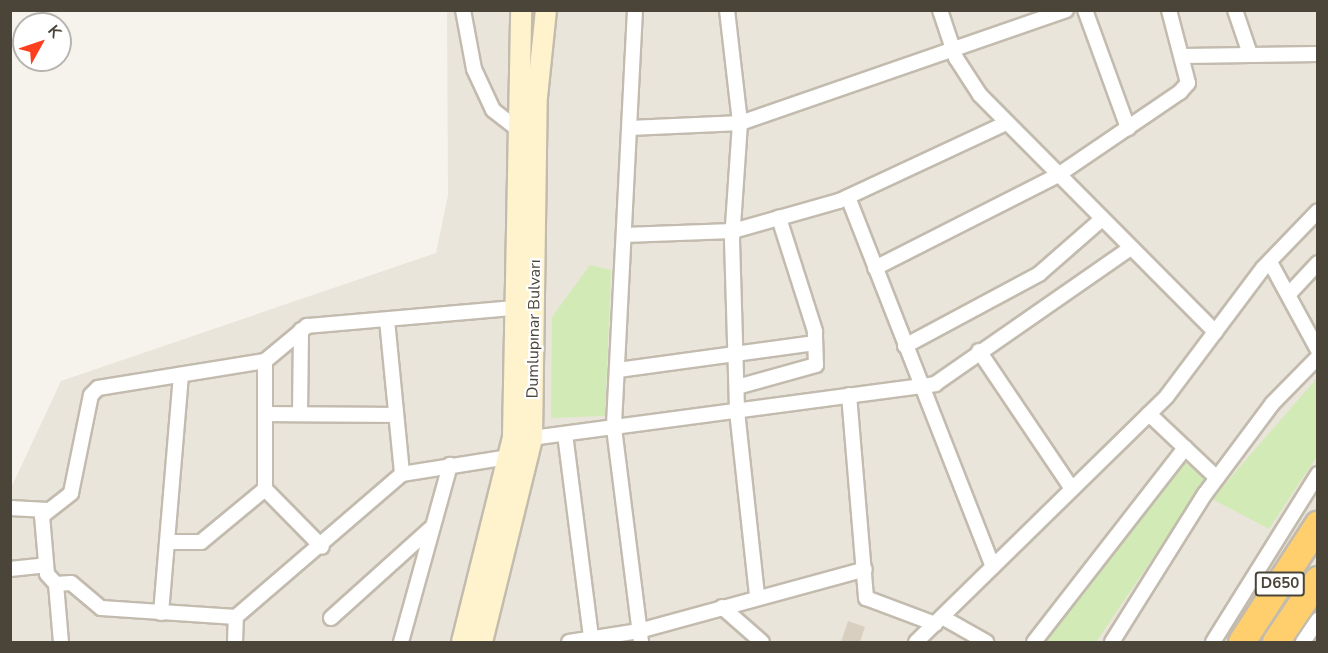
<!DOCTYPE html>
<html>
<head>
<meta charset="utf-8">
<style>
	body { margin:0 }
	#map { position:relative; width:1328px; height:653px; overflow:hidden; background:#f6f3ec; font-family:"Nunito Sans",sans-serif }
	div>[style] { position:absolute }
	.residential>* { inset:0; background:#eae5da }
	.green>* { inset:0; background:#d2eab5 }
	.building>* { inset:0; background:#d8cfc1 }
	.roads { filter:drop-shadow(2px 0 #c2bbae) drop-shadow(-2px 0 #c2bbae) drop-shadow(0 2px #c2bbae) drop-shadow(0 -2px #c2bbae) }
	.street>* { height:14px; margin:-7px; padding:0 7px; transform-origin:7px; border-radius:7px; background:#fff }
	.secondary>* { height:20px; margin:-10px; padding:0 10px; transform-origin:10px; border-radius:10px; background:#fff3cd }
	.highway>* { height:26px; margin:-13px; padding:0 13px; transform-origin:13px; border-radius:13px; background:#ffcf6e }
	span { translate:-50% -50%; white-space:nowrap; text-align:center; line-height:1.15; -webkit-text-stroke:4.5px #fff; paint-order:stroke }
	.shield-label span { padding:2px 4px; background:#fff; border:2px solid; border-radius:4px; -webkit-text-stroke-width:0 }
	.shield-label { font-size:15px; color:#4b4439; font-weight:700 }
	.street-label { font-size:16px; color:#4b4439 }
	.frame { position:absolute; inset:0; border:12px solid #4b4439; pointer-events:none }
	.north { position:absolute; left:12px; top:12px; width:60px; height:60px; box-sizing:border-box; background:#fff; border:2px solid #b7b4b0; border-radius:50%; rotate:50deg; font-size:16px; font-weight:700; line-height:24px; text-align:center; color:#4b4439 }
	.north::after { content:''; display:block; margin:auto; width:21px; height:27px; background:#fc3f1d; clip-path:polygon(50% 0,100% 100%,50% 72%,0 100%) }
</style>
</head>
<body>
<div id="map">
	<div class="residential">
		<i style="clip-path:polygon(447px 11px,1317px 11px,1317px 642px,11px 642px,11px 488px,61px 381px,436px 253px,448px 195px)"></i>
	</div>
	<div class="green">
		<i style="clip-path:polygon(590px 265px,611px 270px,605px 416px,551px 418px,552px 317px)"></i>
		<i style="clip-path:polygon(1317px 378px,1317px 456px,1269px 529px,1212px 499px)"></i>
		<i style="clip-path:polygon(1183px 461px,1206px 479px,1096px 642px,1043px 642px)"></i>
	</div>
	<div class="building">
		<i style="clip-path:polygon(848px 621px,865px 627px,860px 642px,841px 642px)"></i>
	</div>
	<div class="roads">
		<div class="street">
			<i style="left:463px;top:10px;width:60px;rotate:79.4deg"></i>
			<i style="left:474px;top:69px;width:45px;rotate:65.1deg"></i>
			<i style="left:493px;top:110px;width:31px;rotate:38deg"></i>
			<i style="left:635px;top:10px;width:419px;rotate:92.9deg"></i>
			<i style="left:614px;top:428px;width:216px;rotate:82.8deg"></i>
			<i style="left:727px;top:10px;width:114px;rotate:83.4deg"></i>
			<i style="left:740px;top:123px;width:117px;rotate:93.9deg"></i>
			<i style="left:732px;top:240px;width:171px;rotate:88.3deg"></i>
			<i style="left:737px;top:411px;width:185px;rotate:83.8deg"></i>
			<i style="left:940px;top:10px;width:51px;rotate:71.6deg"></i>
			<i style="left:956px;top:58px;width:44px;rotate:57deg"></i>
			<i style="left:980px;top:95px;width:334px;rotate:45.2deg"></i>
			<i style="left:1085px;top:10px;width:126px;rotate:70deg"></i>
			<i style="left:1235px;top:10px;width:46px;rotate:71.2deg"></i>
			<i style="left:1184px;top:56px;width:134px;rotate:-0.9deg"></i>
			<i style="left:631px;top:128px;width:109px;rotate:-2.6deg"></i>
			<i style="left:740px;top:123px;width:345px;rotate:-19.1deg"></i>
			<i style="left:848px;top:197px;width:397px;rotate:68.6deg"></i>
			<i style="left:624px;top:235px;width:109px;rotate:-2.1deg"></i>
			<i style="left:733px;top:231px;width:110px;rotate:-15.8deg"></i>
			<i style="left:839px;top:201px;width:184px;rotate:-25deg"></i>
			<i style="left:1270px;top:262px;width:100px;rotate:61.4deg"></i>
			<i style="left:875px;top:268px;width:205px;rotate:-26.9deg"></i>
			<i style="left:1058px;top:175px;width:148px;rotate:-34.2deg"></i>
			<i style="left:1180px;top:92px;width:12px;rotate:-48deg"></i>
			<i style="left:1188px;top:83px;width:75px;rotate:-104.6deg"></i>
			<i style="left:1289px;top:294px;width:42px;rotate:-46.9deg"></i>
			<i style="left:387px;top:320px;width:155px;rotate:84.4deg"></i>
			<i style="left:905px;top:346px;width:152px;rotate:-28.2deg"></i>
			<i style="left:1039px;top:274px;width:82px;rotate:-41.1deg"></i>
			<i style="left:979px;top:351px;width:166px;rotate:56deg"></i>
			<i style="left:265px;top:361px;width:128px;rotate:90deg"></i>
			<i style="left:265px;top:489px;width:81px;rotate:45.5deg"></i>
			<i style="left:618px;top:370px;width:199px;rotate:-7.8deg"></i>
			<i style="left:737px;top:387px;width:82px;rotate:-15.6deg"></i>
			<i style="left:816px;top:365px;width:34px;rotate:-92deg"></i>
			<i style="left:815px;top:331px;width:119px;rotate:-107.7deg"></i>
			<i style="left:849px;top:395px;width:204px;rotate:85.2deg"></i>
			<i style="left:866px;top:598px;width:74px;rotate:20.6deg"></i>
			<i style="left:265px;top:414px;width:131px;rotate:0.4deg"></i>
			<i style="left:300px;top:414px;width:84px;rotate:-89.3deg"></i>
			<i style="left:1149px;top:414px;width:93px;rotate:43.3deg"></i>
			<i style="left:565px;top:434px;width:206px;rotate:82.7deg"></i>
			<i style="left:532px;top:438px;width:407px;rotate:-7.6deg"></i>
			<i style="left:935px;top:384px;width:236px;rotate:-34.8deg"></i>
			<i style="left:509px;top:457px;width:108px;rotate:171deg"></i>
			<i style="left:402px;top:474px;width:219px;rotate:139.3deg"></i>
			<i style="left:236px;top:617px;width:135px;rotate:-176.2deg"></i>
			<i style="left:101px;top:608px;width:39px;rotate:-140deg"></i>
			<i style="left:71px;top:583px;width:15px;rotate:176deg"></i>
			<i style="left:56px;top:584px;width:13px;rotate:-132deg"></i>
			<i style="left:47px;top:574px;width:58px;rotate:-94.9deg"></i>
			<i style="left:42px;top:516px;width:37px;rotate:-38deg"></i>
			<i style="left:71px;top:493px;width:100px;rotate:-78.5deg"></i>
			<i style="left:91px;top:395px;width:10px;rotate:-45deg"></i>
			<i style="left:98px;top:388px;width:169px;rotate:-9.2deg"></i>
			<i style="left:265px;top:361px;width:55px;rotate:-39.8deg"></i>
			<i style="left:307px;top:326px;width:207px;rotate:-5deg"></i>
			<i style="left:10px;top:508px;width:38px;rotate:3deg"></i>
			<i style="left:167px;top:542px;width:34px"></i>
			<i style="left:201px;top:542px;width:83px;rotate:-39.6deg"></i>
			<i style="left:10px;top:569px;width:36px;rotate:-6deg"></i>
			<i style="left:56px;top:584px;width:58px;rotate:85.1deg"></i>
			<i style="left:722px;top:607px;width:53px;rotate:41.2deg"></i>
			<i style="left:161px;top:613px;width:239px;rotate:-85.2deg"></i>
			<i style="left:942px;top:617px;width:51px;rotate:29.6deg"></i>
			<i style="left:331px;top:618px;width:137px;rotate:-42deg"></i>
			<i style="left:235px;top:642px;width:25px;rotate:-88deg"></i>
			<i style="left:401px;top:642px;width:184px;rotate:-74.5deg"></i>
			<i style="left:569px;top:642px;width:71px;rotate:-8.9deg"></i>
			<i style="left:639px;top:631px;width:234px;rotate:-15.3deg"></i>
			<i style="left:916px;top:642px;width:351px;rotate:-44.4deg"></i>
			<i style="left:1167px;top:396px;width:160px;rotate:-53.1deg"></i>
			<i style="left:1263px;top:268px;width:79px;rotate:-46deg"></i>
			<i style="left:1034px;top:642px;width:246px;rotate:-52.1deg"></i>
			<i style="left:1112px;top:642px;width:175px;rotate:-57.9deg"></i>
			<i style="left:1205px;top:494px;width:112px;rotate:-53.3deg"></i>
			<i style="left:1272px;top:404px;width:66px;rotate:-45.6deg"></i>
			<i style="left:1213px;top:642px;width:198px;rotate:-58deg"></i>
			<i style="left:1303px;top:642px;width:27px;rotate:-56deg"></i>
		</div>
		<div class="secondary">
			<i style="left:462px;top:642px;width:211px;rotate:-76deg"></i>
			<i style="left:513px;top:437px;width:427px;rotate:-88.9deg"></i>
			<i style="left:482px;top:642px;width:210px;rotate:-76.2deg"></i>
			<i style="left:532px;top:438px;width:341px;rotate:-89.2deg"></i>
			<i style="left:537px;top:97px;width:87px;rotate:-84.1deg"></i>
		</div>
		<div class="highway">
			<i style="left:1242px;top:642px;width:140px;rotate:-57deg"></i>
			<i style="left:1276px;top:642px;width:75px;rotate:-55.9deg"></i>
		</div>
	</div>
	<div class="shield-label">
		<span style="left:1280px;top:584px">D650</span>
	</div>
	<div class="street-label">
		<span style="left:534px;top:329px;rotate:-89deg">Dumlupınar Bulvarı</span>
	</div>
	<div class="frame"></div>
	<div class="north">K</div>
</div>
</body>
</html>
